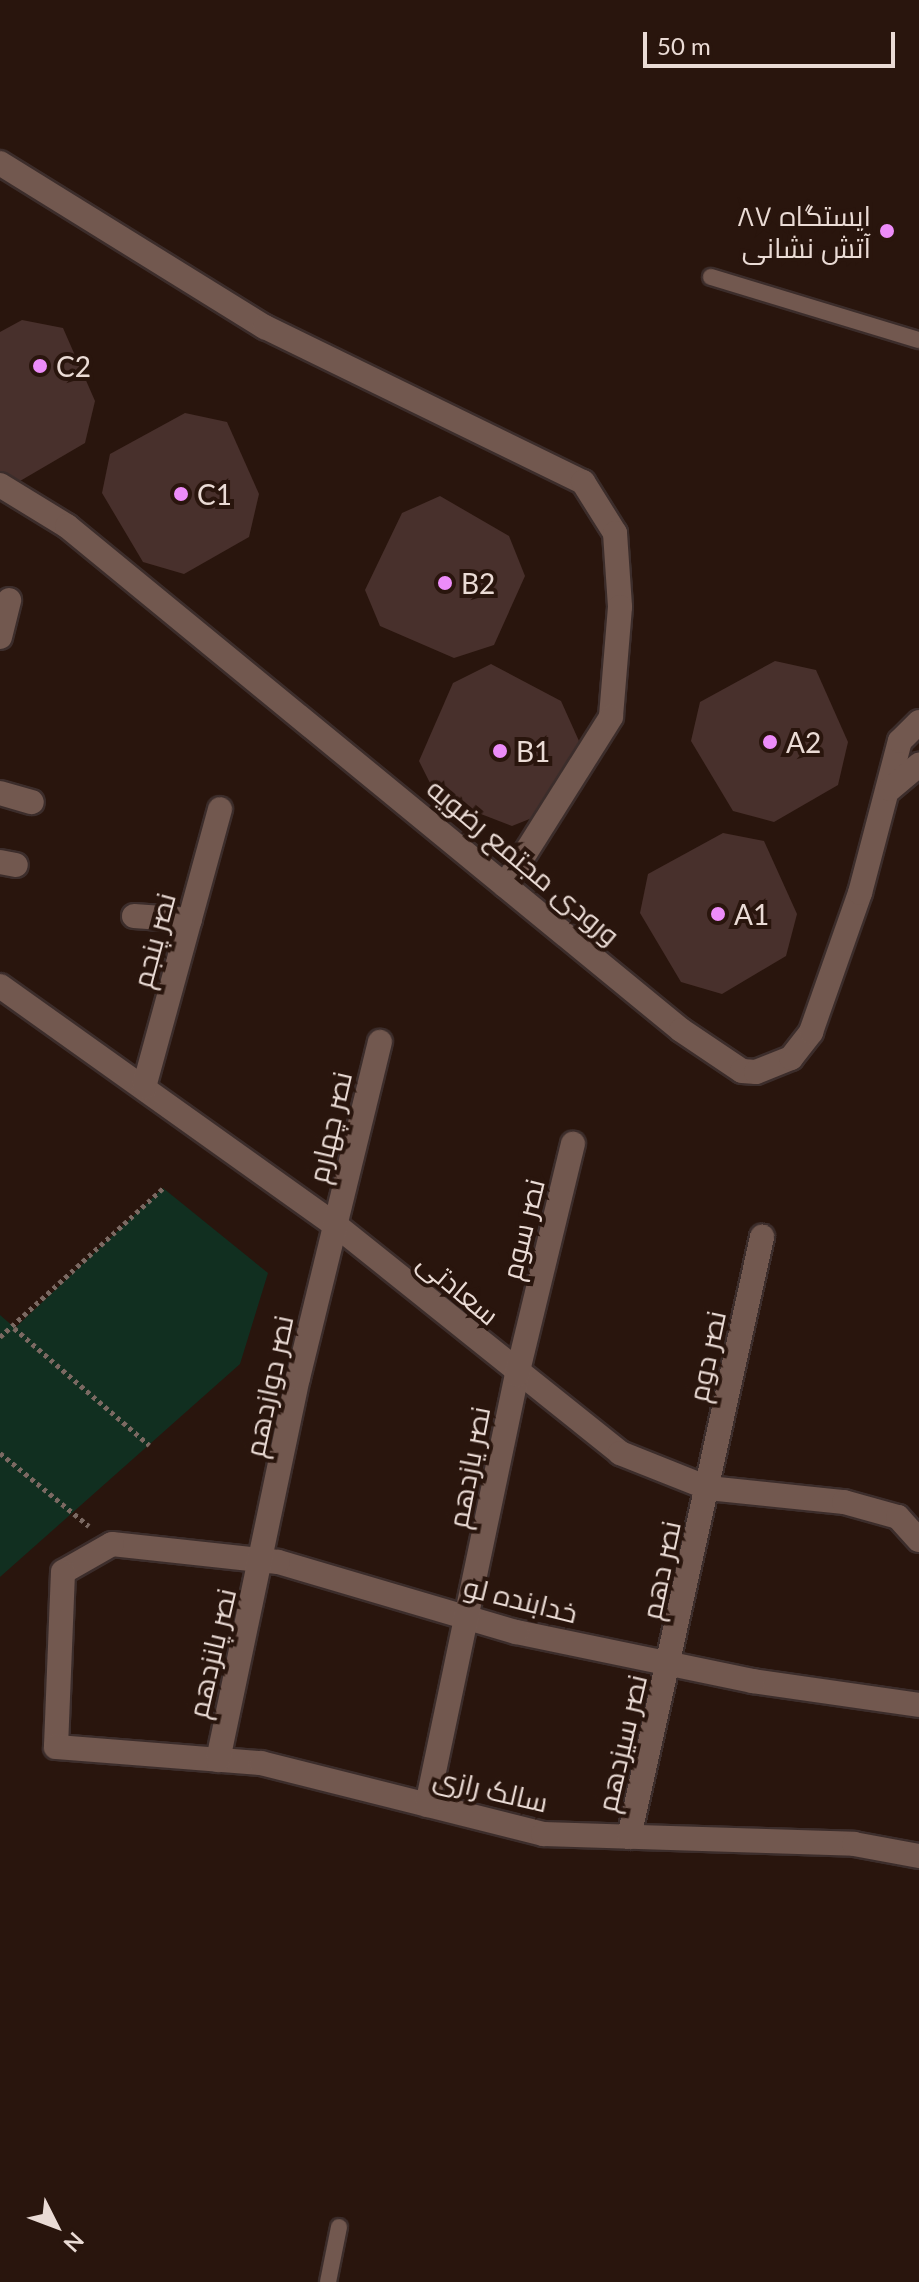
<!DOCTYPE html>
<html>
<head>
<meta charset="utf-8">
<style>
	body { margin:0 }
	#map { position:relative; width:919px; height:2282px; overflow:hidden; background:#29150d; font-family:Lato,Cairo,sans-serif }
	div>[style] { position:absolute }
	.green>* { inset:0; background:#112f20 }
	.building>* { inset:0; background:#48302c }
	.path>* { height:5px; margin-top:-2.5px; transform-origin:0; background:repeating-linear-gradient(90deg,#7b6962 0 4px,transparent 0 8px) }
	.roads { filter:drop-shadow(2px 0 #3c2d2b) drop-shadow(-2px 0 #3c2d2b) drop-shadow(0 2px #3c2d2b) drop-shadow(0 -2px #3c2d2b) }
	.lane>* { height:16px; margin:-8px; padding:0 8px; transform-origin:8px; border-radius:8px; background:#72584f }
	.street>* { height:24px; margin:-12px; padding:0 12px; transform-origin:12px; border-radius:12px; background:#72584f }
	.dots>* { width:22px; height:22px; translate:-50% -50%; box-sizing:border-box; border:4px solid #29150d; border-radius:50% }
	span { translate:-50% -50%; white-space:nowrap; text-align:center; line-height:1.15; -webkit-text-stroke:8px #29150d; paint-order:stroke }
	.poi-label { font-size:28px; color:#eadbd5 }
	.right { translate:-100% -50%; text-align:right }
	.left { translate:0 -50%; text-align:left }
	.street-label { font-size:28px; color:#eadbd5 }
	.north { position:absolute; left:16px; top:2186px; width:80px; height:80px; -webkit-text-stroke:6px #29150d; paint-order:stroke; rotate:132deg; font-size:22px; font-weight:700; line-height:32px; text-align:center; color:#eadbd5 }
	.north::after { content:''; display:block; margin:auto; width:28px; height:36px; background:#eadbd5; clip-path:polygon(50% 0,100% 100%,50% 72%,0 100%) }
	.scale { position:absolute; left:643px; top:32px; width:252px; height:36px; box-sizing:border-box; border:4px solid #eadbd5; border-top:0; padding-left:10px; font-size:24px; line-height:28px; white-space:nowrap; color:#eadbd5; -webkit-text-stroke:6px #29150d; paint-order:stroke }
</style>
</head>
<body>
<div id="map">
	<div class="green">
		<i style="clip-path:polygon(163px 1188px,268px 1273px,240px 1364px,0 1577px,0 1315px,15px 1328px)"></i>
	</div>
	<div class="building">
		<i style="clip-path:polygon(22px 320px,63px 328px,95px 401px,85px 443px,20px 481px,0 475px,0 332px)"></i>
		<i style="clip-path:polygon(185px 413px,227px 422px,259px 494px,249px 537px,184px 574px,143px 562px,102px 493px,110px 454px)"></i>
		<i style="clip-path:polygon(440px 496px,509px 536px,525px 576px,494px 645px,454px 658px,380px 626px,365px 590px,402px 513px)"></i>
		<i style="clip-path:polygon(775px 661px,816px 670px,848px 742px,838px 785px,774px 822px,733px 811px,691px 741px,700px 702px)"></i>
		<i style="clip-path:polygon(491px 664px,561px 701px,579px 741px,552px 810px,512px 826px,437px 797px,419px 761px,453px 683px)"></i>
		<i style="clip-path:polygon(723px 833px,764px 841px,797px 914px,786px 956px,722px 994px,681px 982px,640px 913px,648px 874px)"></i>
	</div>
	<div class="path">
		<i style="left:14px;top:1328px;width:179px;rotate:40.9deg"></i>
		<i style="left:0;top:1337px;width:221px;rotate:-42.4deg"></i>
		<i style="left:0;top:1453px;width:115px;rotate:39.4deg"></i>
	</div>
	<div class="roads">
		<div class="lane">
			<i style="left:711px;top:277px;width:217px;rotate:16.9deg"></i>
			<i style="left:328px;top:2282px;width:56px;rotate:-78.7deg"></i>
		</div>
		<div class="street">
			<i style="left:0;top:163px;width:312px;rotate:31.8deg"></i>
			<i style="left:265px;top:327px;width:354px;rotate:26deg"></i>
			<i style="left:583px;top:482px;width:60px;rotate:57.9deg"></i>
			<i style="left:615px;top:533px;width:74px;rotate:86.1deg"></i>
			<i style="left:620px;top:607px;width:110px;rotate:94.7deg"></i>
			<i style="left:611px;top:717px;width:199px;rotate:122.2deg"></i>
			<i style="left:0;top:485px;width:79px;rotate:31.5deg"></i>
			<i style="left:67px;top:526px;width:794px;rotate:39.38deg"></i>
			<i style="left:681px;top:1030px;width:73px;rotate:33.9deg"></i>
			<i style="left:742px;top:1071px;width:14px;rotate:4deg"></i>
			<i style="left:756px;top:1072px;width:38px;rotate:-22deg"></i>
			<i style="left:791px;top:1058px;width:33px;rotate:-52deg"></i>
			<i style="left:811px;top:1032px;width:147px;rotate:-70.6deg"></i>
			<i style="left:860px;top:893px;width:157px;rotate:-75.3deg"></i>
			<i style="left:900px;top:741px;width:27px;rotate:-45deg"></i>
			<i style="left:0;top:637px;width:38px;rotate:-76deg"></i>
			<i style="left:890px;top:789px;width:38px;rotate:-40deg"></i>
			<i style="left:0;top:793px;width:33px;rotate:16deg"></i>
			<i style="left:0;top:862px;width:16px;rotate:11deg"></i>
			<i style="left:134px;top:916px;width:56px;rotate:4.1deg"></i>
			<i style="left:0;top:986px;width:414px;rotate:35.5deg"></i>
			<i style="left:337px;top:1226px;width:363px;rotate:38.7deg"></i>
			<i style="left:620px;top:1453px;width:95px;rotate:21.7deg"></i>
			<i style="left:708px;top:1488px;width:137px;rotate:5.9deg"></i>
			<i style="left:844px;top:1502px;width:56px;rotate:15.5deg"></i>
			<i style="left:898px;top:1517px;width:31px;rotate:48deg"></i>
			<i style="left:144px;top:1087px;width:288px;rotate:-74.7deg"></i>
			<i style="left:919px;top:1705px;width:168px;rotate:-171.8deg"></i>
			<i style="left:753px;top:1681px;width:242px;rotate:-168.3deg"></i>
			<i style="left:516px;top:1632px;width:248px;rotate:-163.6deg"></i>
			<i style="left:278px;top:1562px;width:167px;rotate:-173.8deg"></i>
			<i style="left:112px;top:1544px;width:56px;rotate:150.3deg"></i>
			<i style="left:63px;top:1572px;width:175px;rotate:92.3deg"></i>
			<i style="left:56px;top:1747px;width:206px;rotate:4.5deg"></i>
			<i style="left:261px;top:1763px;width:291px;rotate:14.1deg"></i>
			<i style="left:543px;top:1834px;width:311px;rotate:1.8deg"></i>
			<i style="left:854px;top:1844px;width:66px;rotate:10.5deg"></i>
			<i style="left:218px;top:1760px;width:390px;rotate:-78.2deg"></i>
			<i style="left:298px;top:1378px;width:346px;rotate:-76.3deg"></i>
			<i style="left:427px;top:1805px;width:439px;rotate:-78.2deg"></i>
			<i style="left:517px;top:1375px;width:238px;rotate:-76.4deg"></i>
			<i style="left:629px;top:1837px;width:615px;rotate:-77.5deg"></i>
		</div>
	</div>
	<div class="dots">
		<i style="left:887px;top:231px;background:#ed8cf9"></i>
		<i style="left:40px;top:366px;background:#ed8cf9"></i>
		<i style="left:181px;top:494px;background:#ed8cf9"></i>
		<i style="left:445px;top:583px;background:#ed8cf9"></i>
		<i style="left:770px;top:742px;background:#ed8cf9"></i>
		<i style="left:500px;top:751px;background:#ed8cf9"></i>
		<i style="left:718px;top:914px;background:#ed8cf9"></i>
	</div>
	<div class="poi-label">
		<span class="right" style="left:871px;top:231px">ایستگاه ۸۷<br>آتش نشانی</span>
		<span class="left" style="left:56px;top:366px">C2</span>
		<span class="left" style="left:197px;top:494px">C1</span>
		<span class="left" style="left:461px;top:583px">B2</span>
		<span class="left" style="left:786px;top:742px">A2</span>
		<span class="left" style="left:516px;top:751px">B1</span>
		<span class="left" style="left:734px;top:914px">A1</span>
	</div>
	<div class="street-label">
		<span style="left:524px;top:861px;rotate:40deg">ورودی مجتمع رضویه</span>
		<span style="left:153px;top:940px;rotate:-75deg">نصر پنجم</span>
		<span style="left:329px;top:1127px;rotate:-77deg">نصر چهارم</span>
		<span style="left:522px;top:1229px;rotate:-76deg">نصر سوم</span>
		<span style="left:459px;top:1288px;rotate:40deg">سعادتی</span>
		<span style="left:706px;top:1356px;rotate:-78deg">نصر دوم</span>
		<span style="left:268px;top:1386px;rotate:-78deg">نصر دوازدهم</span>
		<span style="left:468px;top:1467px;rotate:-79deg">نصر یازدهم</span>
		<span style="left:660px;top:1570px;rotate:-78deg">نصر دهم</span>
		<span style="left:521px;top:1599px;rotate:14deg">خدابنده لو</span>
		<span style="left:211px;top:1653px;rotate:-77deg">نصر پانزدهم</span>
		<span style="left:621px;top:1743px;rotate:-77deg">نصر سیزدهم</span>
		<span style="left:491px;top:1789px;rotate:13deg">سالک رازی</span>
	</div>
	<div class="north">N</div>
	<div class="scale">50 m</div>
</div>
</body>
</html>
